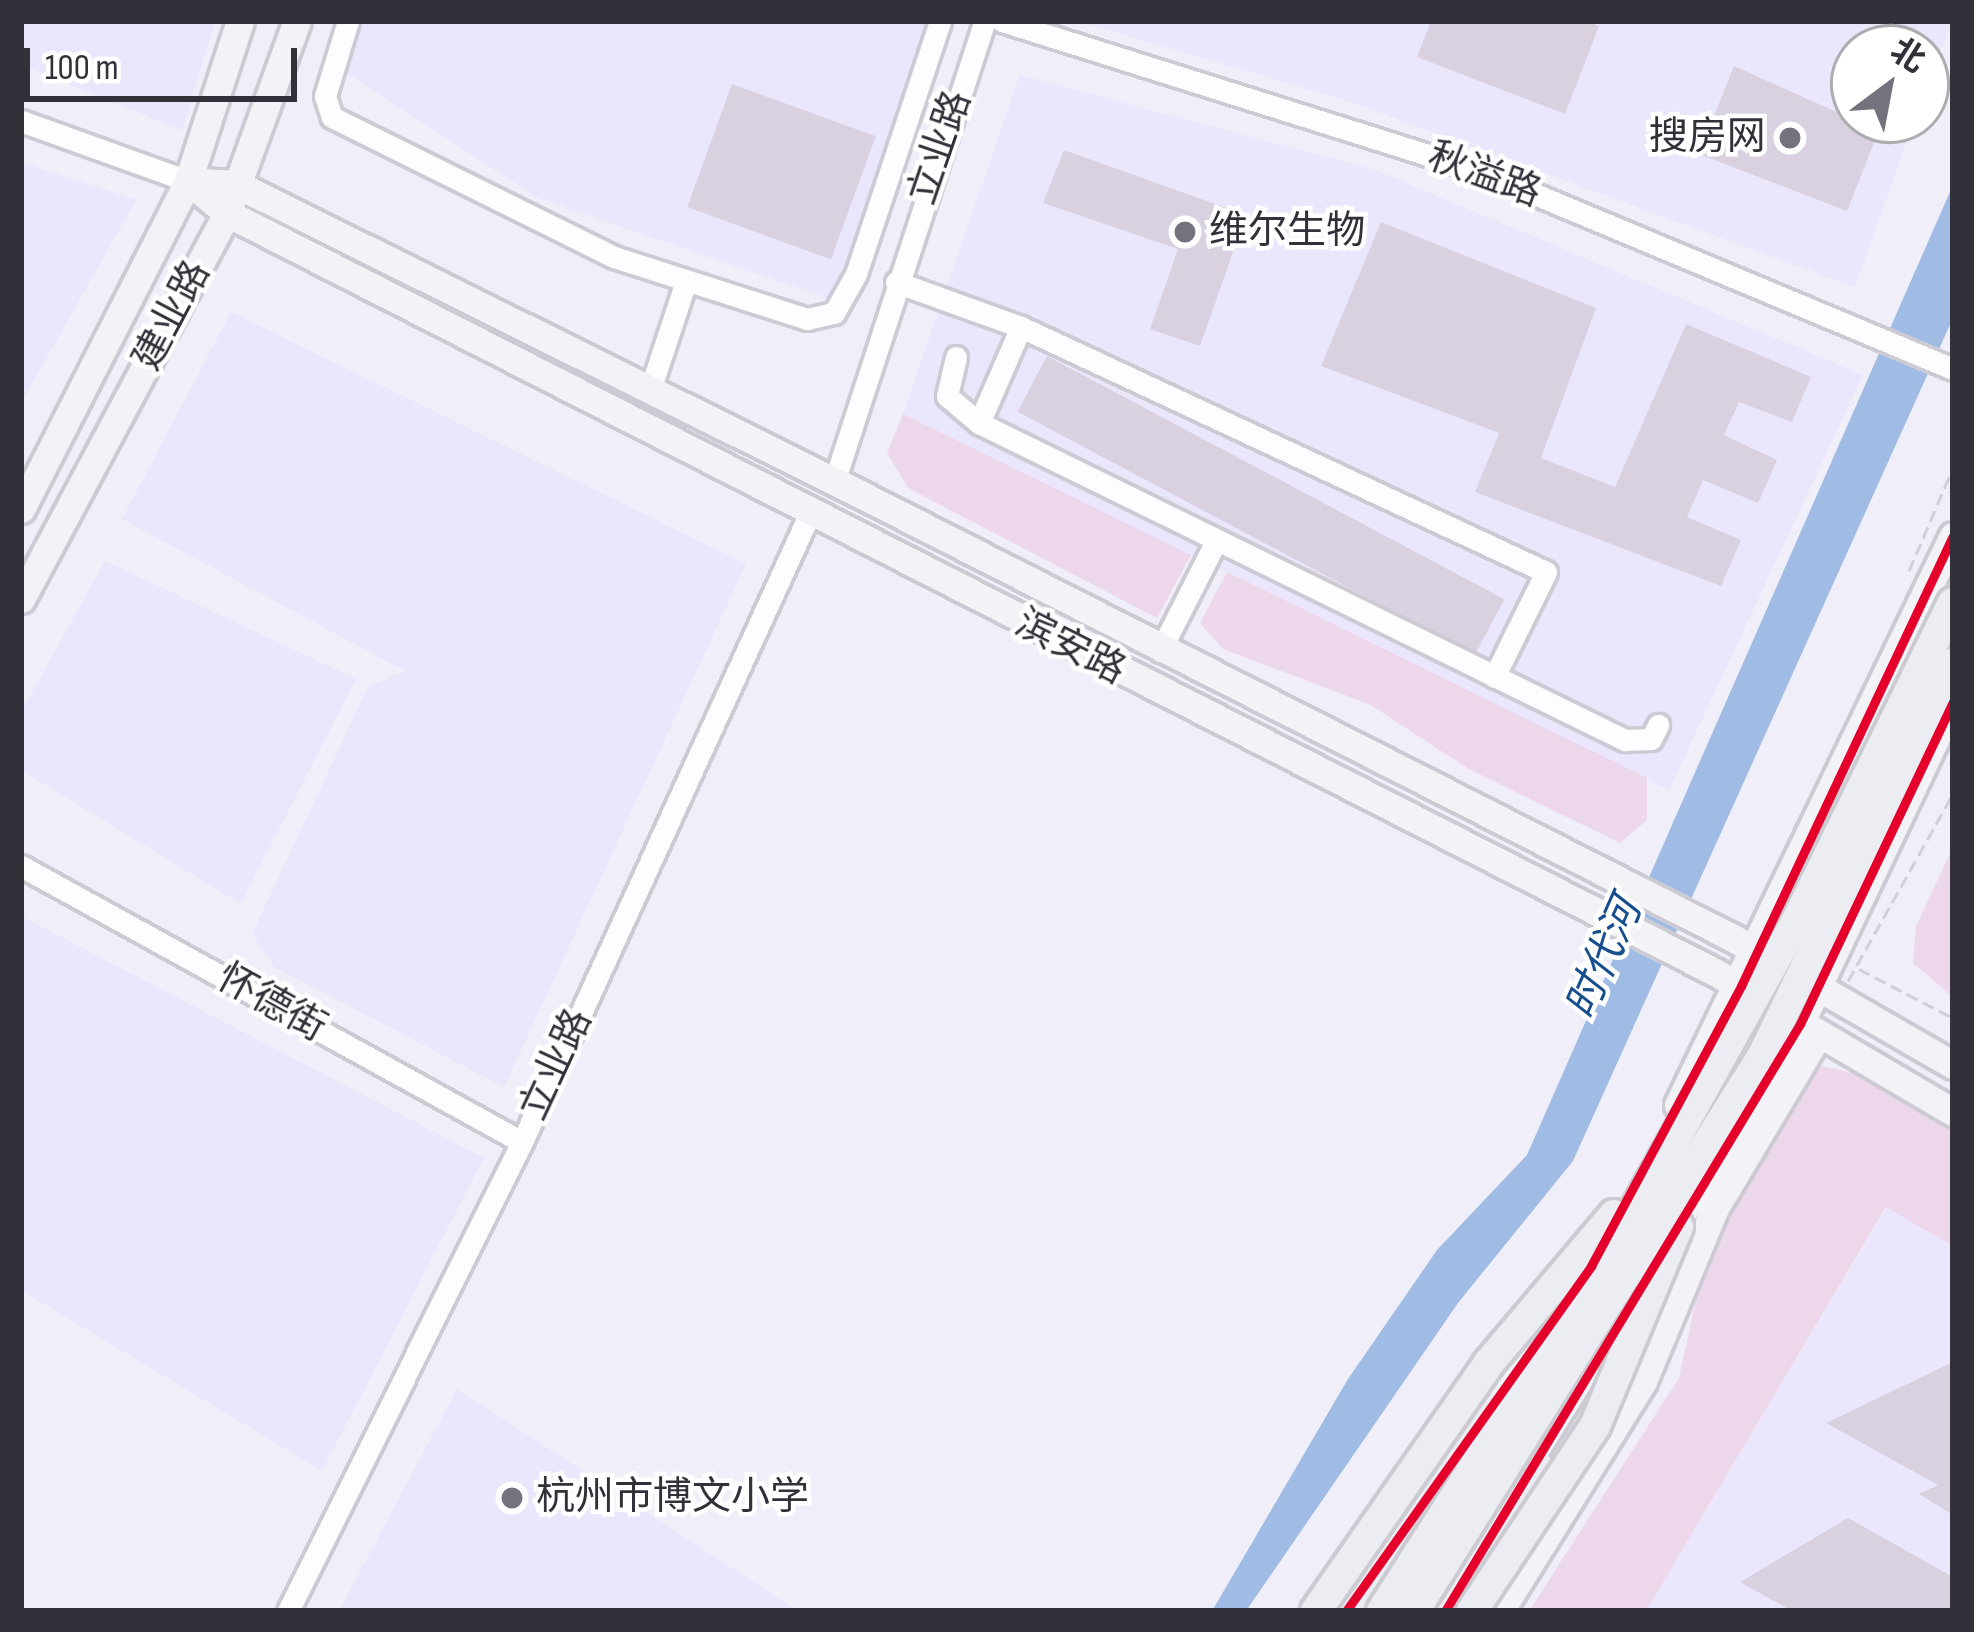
<!DOCTYPE html>
<html>
<head>
<meta charset="utf-8">
<style>
	body { margin:0 }
	#map { position:relative; width:1974px; height:1632px; overflow:hidden; background:#f0eef9; font-family:"Sofia Sans Condensed","Noto Sans SC",sans-serif }
	div>[style] { position:absolute }
	.built>* { inset:0; background:#eae6fb }
	.green>* { inset:0; background:#edd7eb }
	.water>* { inset:0; background:#a0bce4 }
	.building>* { inset:0; background:#d9d1e0; transform-origin:0 0 }
	.path>* { height:3px; margin-top:-1.5px; transform-origin:0; background:repeating-linear-gradient(90deg,#d1d0d4 0 12px,transparent 0 18px) }
	.roads { filter:drop-shadow(3px 0 #cccad3) drop-shadow(-3px 0 #cccad3) drop-shadow(0 3px #cccad3) drop-shadow(0 -3px #cccad3) }
	.minor>* { height:21px; margin:-10.5px; padding:0 10.5px; transform-origin:10.5px; border-radius:10.5px; background:#fdfcfe }
	.major>* { height:27px; margin:-13.5px; padding:0 13.5px; transform-origin:13.5px; border-radius:13.5px; background:#f3f3f7 }
	.highway>* { height:30px; margin:-15px; padding:0 15px; transform-origin:15px; border-radius:15px; background:#ececf3 }
	.bridges { filter:drop-shadow(3px 0 #cccbd1) drop-shadow(-3px 0 #cccbd1) drop-shadow(0 3px #cccbd1) drop-shadow(0 -3px #cccbd1) }
	.highway-bridge>* { height:30px; margin:-15px; padding:0 15px; transform-origin:15px; border-radius:15px; background:#ececf3 }
	.bus-1>* { height:9px; margin:-4.5px; padding:0 4.5px; transform-origin:4.5px; border-radius:4.5px; background:#e4002b }
	.dots>* { width:33px; height:33px; translate:-50% -50%; box-sizing:border-box; border:6px solid #fff; border-radius:50% }
	span { translate:-50% -50%; white-space:nowrap; text-align:center; line-height:1.15; -webkit-text-stroke:9px #fff; paint-order:stroke }
	.poi-label { font-size:39px; color:#323038 }
	.right { translate:-100% -50%; text-align:right }
	.left { translate:0 -50%; text-align:left }
	.street-label { font-size:39px; color:#323038 }
	.water-label { font-size:42px; color:#174e8e; font-style:italic }
	.frame { position:absolute; inset:0; border:24px solid #323038; pointer-events:none }
	.north { position:absolute; left:1830px; top:24px; width:120px; height:120px; box-sizing:border-box; background:#fff; border:3px solid #adacaf; border-radius:50%; rotate:32deg; font-size:33px; font-weight:700; line-height:48px; text-align:center; color:#323038 }
	.north::after { content:''; display:block; margin:auto; width:42px; height:54px; background:#74727c; clip-path:polygon(50% 0,100% 100%,50% 72%,0 100%) }
	.scale { position:absolute; left:24px; top:48px; width:273px; height:54px; box-sizing:border-box; border:6px solid #323038; border-top:0; padding-left:15px; font-size:36px; line-height:42px; white-space:nowrap; color:#323038; -webkit-text-stroke:9px #fff; paint-order:stroke }
</style>
</head>
<body>
<div id="map">
	<div class="built">
		<i style="clip-path:polygon(21px 21px,215px 21px,182px 130px,21px 65px)"></i>
		<i style="clip-path:polygon(347px 21px,926px 21px,946px 28px,854px 307px,538px 198px,334px 65px)"></i>
		<i style="clip-path:polygon(1078px 21px,1952px 21px,1926px 86px,1926px 48px,1854px 48px,1854px 120px,1914px 120px,1855px 287px,1348px 101px)"></i>
		<i style="clip-path:polygon(1020px 75px,1375px 170px,1863px 375px,1669px 790px,903px 414px)"></i>
		<i style="clip-path:polygon(21px 162px,136px 200px,21px 403px)"></i>
		<i style="clip-path:polygon(231px 312px,746px 564px,504px 1087px,274px 967px,252px 934px,368px 687px,405px 671px,122px 519px)"></i>
		<i style="clip-path:polygon(105px 561px,356px 679px,241px 904px,21px 770px,21px 712px)"></i>
		<i style="clip-path:polygon(21px 916px,484px 1158px,322px 1471px,21px 1290px)"></i>
		<i style="clip-path:polygon(1887px 1207px,1953px 1246px,1953px 1611px,1646px 1611px)"></i>
		<i style="clip-path:polygon(457px 1389px,792px 1607px,790px 1611px,339px 1611px)"></i>
	</div>
	<div class="green">
		<i style="clip-path:polygon(903px 414px,1191px 555px,1157px 618px,908px 488px,887px 453px)"></i>
		<i style="clip-path:polygon(1227px 572px,1647px 778px,1647px 820px,1620px 843px,1467px 768px,1371px 705px,1223px 649px,1200px 623px)"></i>
		<i style="clip-path:polygon(1953px 847px,1953px 997px,1913px 963px,1916px 926px)"></i>
		<i style="clip-path:polygon(1804px 1062px,1861px 1075px,1953px 1126px,1953px 1246px,1886px 1207px,1646px 1611px,1529px 1611px,1679px 1378px,1703px 1267px)"></i>
	</div>
	<div class="water">
		<i style="clip-path:polygon(1953px 185px,1953px 318px,1573px 1161px,1458px 1303px,1246px 1611px,1212px 1611px,1348px 1379px,1437px 1250px,1527px 1155px)"></i>
	</div>
	<div class="building">
		<i style="clip-path:polygon(1431px 21px,1585px 21px,1599px 26px,1565px 114px,1417px 57px)"></i>
		<i style="clip-path:polygon(1734px 66px,1854px 120px,1883px 120px,1847px 211px,1699px 154px)"></i>
		<i style="left:732px;top:84px;width:153px;height:131px;rotate:20deg"></i>
		<i style="clip-path:polygon(1064px 150px,1246px 215px,1200px 346px,1150px 329px,1178px 249px,1043px 203px)"></i>
		<i style="clip-path:polygon(1381px 222px,1596px 308px,1541px 458px,1615px 487px,1686px 324px,1811px 377px,1792px 422px,1739px 402px,1724px 435px,1777px 460px,1758px 503px,1703px 480px,1687px 517px,1741px 540px,1721px 586px,1475px 492px,1499px 433px,1321px 366px)"></i>
		<i style="left:1047px;top:356px;width:518px;height:63px;rotate:28deg"></i>
		<i style="clip-path:polygon(1953px 1362px,1953px 1515px,1919px 1494px,1938px 1485px,1826px 1423px)"></i>
		<i style="clip-path:polygon(1848px 1518px,1953px 1577px,1953px 1611px,1792px 1611px,1740px 1582px)"></i>
	</div>
	<div class="path">
		<i style="left:1909px;top:571px;width:112px;rotate:-66.9deg"></i>
		<i style="left:1859px;top:969px;width:106px;rotate:27.5deg"></i>
		<i style="left:1848px;top:981px;width:214px;rotate:-60.7deg"></i>
	</div>
	<div class="roads">
		<div class="minor">
			<i style="left:348px;top:21px;width:78px;rotate:107deg"></i>
			<i style="left:325px;top:96px;width:22px;rotate:72deg"></i>
			<i style="left:332px;top:117px;width:315px;rotate:26.4deg"></i>
			<i style="left:614px;top:257px;width:203px;rotate:17.8deg"></i>
			<i style="left:807px;top:319px;width:28px;rotate:-13deg"></i>
			<i style="left:834px;top:313px;width:45px;rotate:-60.6deg"></i>
			<i style="left:856px;top:274px;width:266px;rotate:-71.6deg"></i>
			<i style="left:1002px;top:21px;width:503px;rotate:17.46deg"></i>
			<i style="left:1482px;top:172px;width:511px;rotate:22.7deg"></i>
			<i style="left:21px;top:121px;width:177px;rotate:19.8deg"></i>
			<i style="left:896px;top:282px;width:133px;rotate:19.8deg"></i>
			<i style="left:1021px;top:327px;width:579px;rotate:25.02deg"></i>
			<i style="left:1546px;top:572px;width:117px;rotate:116.3deg"></i>
			<i style="left:956px;top:357px;width:40px;rotate:103deg"></i>
			<i style="left:947px;top:396px;width:42px;rotate:40.2deg"></i>
			<i style="left:979px;top:423px;width:720px;rotate:26.14deg"></i>
			<i style="left:1625px;top:740px;width:26px;rotate:-2deg"></i>
			<i style="left:1651px;top:739px;width:16px;rotate:-63deg"></i>
			<i style="left:650px;top:390px;width:115px;rotate:-71.7deg"></i>
			<i style="left:979px;top:423px;width:105px;rotate:-66.4deg"></i>
			<i style="left:834px;top:482px;width:485px;rotate:-71.9deg"></i>
			<i style="left:1160px;top:651px;width:119px;rotate:-63deg"></i>
			<i style="left:21px;top:866px;width:572px;rotate:28.85deg"></i>
			<i style="left:288px;top:1611px;width:524px;rotate:-63.48deg"></i>
			<i style="left:522px;top:1142px;width:692px;rotate:-65.4deg"></i>
		</div>
		<div class="major">
			<i style="left:188px;top:181px;width:50px;rotate:39.4deg"></i>
			<i style="left:227px;top:213px;width:1670px;rotate:27.03deg"></i>
			<i style="left:1715px;top:972px;width:276px;rotate:30.5deg"></i>
			<i style="left:188px;top:181px;width:48px;rotate:3.6deg"></i>
			<i style="left:236px;top:184px;width:695px;rotate:26.42deg"></i>
			<i style="left:858px;top:493px;width:982px;rotate:26.96deg"></i>
			<i style="left:1733px;top:938px;width:254px;rotate:30deg"></i>
			<i style="left:21px;top:509px;width:368px;rotate:-63deg"></i>
			<i style="left:188px;top:181px;width:168px;rotate:-72deg"></i>
			<i style="left:21px;top:599px;width:438px;rotate:-61.9deg"></i>
			<i style="left:227px;top:213px;width:204px;rotate:-70deg"></i>
			<i style="left:1678px;top:1105px;width:632px;rotate:-64.21deg"></i>
			<i style="left:1482px;top:1406px;width:93px;rotate:-46.3deg"></i>
			<i style="left:1515px;top:1482px;width:539px;rotate:-58.11deg"></i>
			<i style="left:1800px;top:1024px;width:357px;rotate:-64.6deg"></i>
			<i style="left:1500px;top:1611px;width:271px;rotate:-58.1deg"></i>
			<i style="left:1643px;top:1381px;width:187px;rotate:-67.4deg"></i>
			<i style="left:1715px;top:1208px;width:201px;rotate:-59.2deg"></i>
		</div>
		<div class="highway">
			<i style="left:1346px;top:1611px;width:246px;rotate:-56.4deg"></i>
			<i style="left:1445px;top:1611px;width:171px;rotate:-56.7deg"></i>
		</div>
	</div>
	<div class="bridges">
		<div class="highway-bridge">
			<i style="left:1316px;top:1611px;width:301px;rotate:-55.1deg"></i>
			<i style="left:1488px;top:1364px;width:195px;rotate:-49.8deg"></i>
			<i style="left:1382px;top:1611px;width:440px;rotate:-57.4deg"></i>
			<i style="left:1619px;top:1240px;width:359px;rotate:-60.9deg"></i>
			<i style="left:1794px;top:926px;width:360px;rotate:-63.8deg"></i>
			<i style="left:1414px;top:1611px;width:656px;rotate:-57.88deg"></i>
			<i style="left:1763px;top:1055px;width:435px;rotate:-64.1deg"></i>
			<i style="left:1472px;top:1611px;width:222px;rotate:-56.4deg"></i>
			<i style="left:1595px;top:1426px;width:216px;rotate:-67.4deg"></i>
		</div>
	</div>
	<div class="bus-1">
		<i style="left:1346px;top:1611px;width:423px;rotate:-54.6deg"></i>
		<i style="left:1591px;top:1266px;width:318px;rotate:-61.8deg"></i>
		<i style="left:1741px;top:986px;width:497px;rotate:-64.8deg"></i>
		<i style="left:1445px;top:1611px;width:686px;rotate:-58.84deg"></i>
		<i style="left:1800px;top:1024px;width:357px;rotate:-64.6deg"></i>
	</div>
	<div class="dots">
		<i style="left:1790px;top:138px;background:#74727c"></i>
		<i style="left:1185px;top:232px;background:#74727c"></i>
		<i style="left:512px;top:1498px;background:#74727c"></i>
	</div>
	<div class="poi-label">
		<span class="right" style="left:1766px;top:138px">搜房网</span>
		<span class="left" style="left:1209px;top:232px">维尔生物</span>
		<span class="left" style="left:536px;top:1498px">杭州市博文小学</span>
	</div>
	<div class="street-label">
		<span style="left:941px;top:148px;rotate:-71deg">立业路</span>
		<span style="left:1484px;top:176px;rotate:20deg">秋溢路</span>
		<span style="left:173px;top:316px;rotate:-62deg">建业路</span>
		<span style="left:1070px;top:648px;rotate:27deg">滨安路</span>
		<span style="left:271px;top:1004px;rotate:29deg">怀德街</span>
		<span style="left:557px;top:1065px;rotate:-65deg">立业路</span>
	</div>
	<div class="water-label">
		<span style="left:1605px;top:959px;rotate:-66deg">时代河</span>
	</div>
	<div class="frame"></div>
	<div class="north">北</div>
	<div class="scale">100 m</div>
</div>
</body>
</html>
